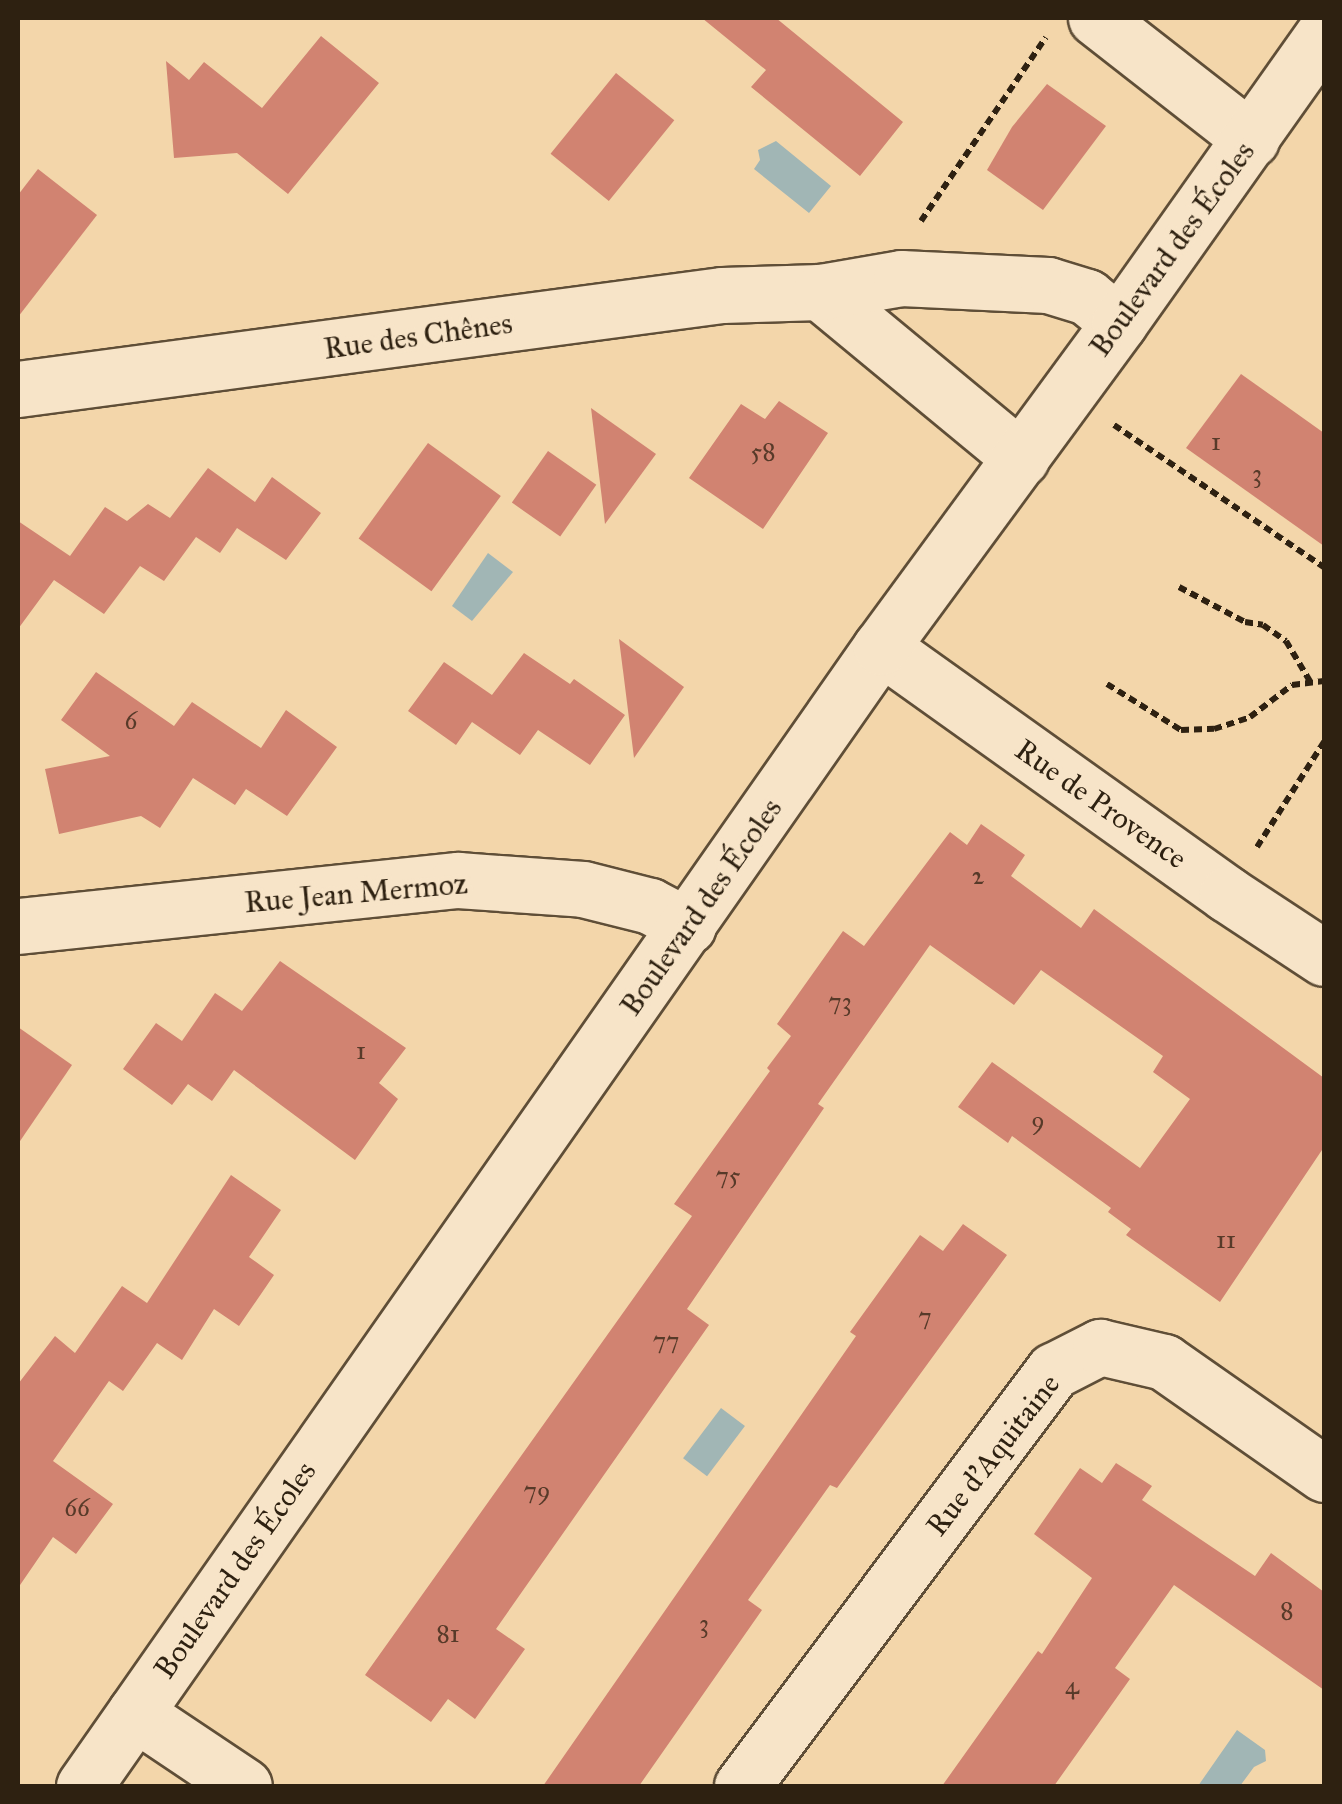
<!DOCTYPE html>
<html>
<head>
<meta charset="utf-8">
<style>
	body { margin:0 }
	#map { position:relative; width:1342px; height:1804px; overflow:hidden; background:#f3d6aa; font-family:"IM FELL Great Primer",serif }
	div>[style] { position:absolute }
	.water>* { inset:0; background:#a1b6b5; transform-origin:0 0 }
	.building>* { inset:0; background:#d18371; transform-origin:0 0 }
	.path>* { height:6px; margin-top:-3px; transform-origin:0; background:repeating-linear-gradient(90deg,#2e2111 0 8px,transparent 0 13px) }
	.roads { filter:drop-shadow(2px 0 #5f4e37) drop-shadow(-2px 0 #5f4e37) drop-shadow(0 2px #5f4e37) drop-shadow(0 -2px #5f4e37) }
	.minor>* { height:55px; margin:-27.5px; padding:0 27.5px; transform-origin:27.5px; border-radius:27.5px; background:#f7e4c8 }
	span { translate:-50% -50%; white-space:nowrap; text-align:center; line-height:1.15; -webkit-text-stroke:10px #f7e4c8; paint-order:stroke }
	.number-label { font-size:25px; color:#573a29 }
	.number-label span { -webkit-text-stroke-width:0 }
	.street-label { font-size:30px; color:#2e2111 }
	.frame { position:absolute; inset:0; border:20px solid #2e2111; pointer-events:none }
</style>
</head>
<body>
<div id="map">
	<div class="water">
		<i style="clip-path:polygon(776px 141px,831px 186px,809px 213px,754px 169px,760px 160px,758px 150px)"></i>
		<i style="clip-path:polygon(488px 553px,513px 572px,472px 621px,452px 606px)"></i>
		<i style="left:721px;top:1408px;width:30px;height:63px;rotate:37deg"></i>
		<i style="clip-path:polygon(1237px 1730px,1265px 1750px,1266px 1761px,1254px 1767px,1240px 1786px,1198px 1786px)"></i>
	</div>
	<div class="building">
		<i style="clip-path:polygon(702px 18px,776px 18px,903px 122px,860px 176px,751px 87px,766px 70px)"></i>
		<i style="clip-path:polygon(321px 36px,379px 83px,288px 194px,237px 153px,174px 158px,166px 61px,189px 80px,204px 62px,262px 108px)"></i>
		<i style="left:616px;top:73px;width:75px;height:104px;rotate:39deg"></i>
		<i style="clip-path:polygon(1047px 84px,1106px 126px,1043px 210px,987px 170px,1012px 127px)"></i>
		<i style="clip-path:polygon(38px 169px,97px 215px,18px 317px,18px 195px)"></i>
		<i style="clip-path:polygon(1241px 374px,1324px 433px,1324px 546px,1186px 448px)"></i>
		<i style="clip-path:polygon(779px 401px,828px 433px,763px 529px,689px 478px,741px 404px,765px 419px)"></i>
		<i style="clip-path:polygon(591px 408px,656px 454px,605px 524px)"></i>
		<i style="left:428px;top:443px;width:90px;height:118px;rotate:36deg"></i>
		<i style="left:548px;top:451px;width:59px;height:63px;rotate:35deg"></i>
		<i style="clip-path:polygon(208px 468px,255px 502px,272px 477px,321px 513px,286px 560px,237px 528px,220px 553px,196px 537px,164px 581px,140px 566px,104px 614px,54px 580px,18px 629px,18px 521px,70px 556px,105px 507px,127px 521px,148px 504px,170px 518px)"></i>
		<i style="clip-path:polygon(619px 639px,684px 687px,634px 758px)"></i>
		<i style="clip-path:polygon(524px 653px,570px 684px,574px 679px,625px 715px,590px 765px,538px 730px,520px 755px,472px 722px,456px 745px,408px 711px,444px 662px,492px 695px,479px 712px)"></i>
		<i style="clip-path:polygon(96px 672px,174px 726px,192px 702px,261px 748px,286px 710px,337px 747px,287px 816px,246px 789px,235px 805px,193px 778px,160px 828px,141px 816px,59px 834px,45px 769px,110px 756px,61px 720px)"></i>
		<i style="clip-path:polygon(981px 824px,1025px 855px,1011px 876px,1081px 928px,1094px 909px,1324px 1078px,1324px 1147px,1220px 1302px,1126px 1235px,1131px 1229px,1108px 1212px,1111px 1208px,1012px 1136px,1008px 1143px,958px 1107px,992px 1062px,1140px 1168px,1190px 1099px,1153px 1072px,1163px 1056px,1041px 970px,1014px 1005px,930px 945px,818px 1104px,824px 1108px,687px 1309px,709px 1325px,496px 1629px,525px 1649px,475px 1719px,448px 1699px,431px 1722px,365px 1675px,692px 1216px,674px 1204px,770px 1071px,767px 1068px,791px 1036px,777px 1024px,843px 931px,864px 946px,950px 832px,967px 845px)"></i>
		<i style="clip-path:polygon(280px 961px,406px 1048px,379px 1083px,398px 1099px,355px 1160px,234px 1070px,212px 1101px,188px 1084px,172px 1105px,123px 1069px,156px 1023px,182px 1041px,215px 993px,242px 1011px)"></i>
		<i style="clip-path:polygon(18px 1027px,72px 1065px,18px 1144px)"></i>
		<i style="clip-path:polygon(231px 1175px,281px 1210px,249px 1257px,274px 1275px,239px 1326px,214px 1309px,182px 1360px,157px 1343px,123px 1391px,109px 1381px,53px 1461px,113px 1504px,76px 1554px,53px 1537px,18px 1588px,18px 1384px,55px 1336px,75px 1353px,122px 1286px,147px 1303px)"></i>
		<i style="clip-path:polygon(963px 1224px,1007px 1255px,837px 1488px,830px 1485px,748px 1600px,762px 1610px,639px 1786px,543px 1786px,856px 1336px,850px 1332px,920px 1235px,943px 1251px)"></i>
		<i style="clip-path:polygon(1116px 1463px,1152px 1486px,1142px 1500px,1255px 1576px,1271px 1553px,1324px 1592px,1324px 1690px,1174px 1585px,1115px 1668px,1130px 1679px,1054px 1786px,942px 1786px,1038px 1651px,1042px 1654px,1092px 1578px,1034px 1534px,1080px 1468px,1102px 1483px)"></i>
	</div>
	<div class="path">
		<i style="left:921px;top:221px;width:222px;rotate:-55.8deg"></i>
		<i style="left:1114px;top:425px;width:254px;rotate:34.1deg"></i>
		<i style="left:1179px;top:587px;width:75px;rotate:27.9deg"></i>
		<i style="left:1245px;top:622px;width:18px;rotate:9deg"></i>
		<i style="left:1263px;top:625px;width:28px;rotate:35deg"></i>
		<i style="left:1286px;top:641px;width:49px;rotate:59.2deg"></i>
		<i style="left:1107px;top:684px;width:87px;rotate:31.9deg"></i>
		<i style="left:1181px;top:730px;width:33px;rotate:-2deg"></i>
		<i style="left:1214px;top:729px;width:38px;rotate:-18deg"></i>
		<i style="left:1250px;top:717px;width:53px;rotate:-37.3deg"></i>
		<i style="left:1292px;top:685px;width:32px;rotate:-7deg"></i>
		<i style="left:1257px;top:847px;width:125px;rotate:-57.5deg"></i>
	</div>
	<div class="roads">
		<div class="minor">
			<i style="left:1096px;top:18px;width:197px;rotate:38deg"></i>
			<i style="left:820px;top:292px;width:261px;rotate:39.6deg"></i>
			<i style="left:18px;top:389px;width:710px;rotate:-7.61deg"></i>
			<i style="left:722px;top:295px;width:98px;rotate:-1.8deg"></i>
			<i style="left:820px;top:292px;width:82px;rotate:-9.8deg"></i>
			<i style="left:901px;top:278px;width:147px;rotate:2.7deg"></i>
			<i style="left:1048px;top:285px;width:41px;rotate:17.1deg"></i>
			<i style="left:1087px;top:297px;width:41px;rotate:39.1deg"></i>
			<i style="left:881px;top:647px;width:425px;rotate:35.5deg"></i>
			<i style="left:1227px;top:894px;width:116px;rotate:33.4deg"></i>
			<i style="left:18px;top:926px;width:442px;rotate:-6deg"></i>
			<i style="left:458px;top:880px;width:125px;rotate:4.1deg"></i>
			<i style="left:583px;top:889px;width:69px;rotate:14.2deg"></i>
			<i style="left:650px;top:906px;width:43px;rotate:27.8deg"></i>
			<i style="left:135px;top:1713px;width:131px;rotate:33.8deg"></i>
			<i style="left:84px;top:1786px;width:1390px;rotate:-55.02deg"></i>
			<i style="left:881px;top:647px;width:402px;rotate:-53.7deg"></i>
			<i style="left:1119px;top:323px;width:355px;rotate:-54.7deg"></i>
			<i style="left:742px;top:1786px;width:519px;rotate:-53.15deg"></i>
			<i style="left:1053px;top:1371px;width:53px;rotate:-27.1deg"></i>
			<i style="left:1100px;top:1347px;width:66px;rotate:13.2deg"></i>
			<i style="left:1164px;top:1362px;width:195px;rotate:35deg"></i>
		</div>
	</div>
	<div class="number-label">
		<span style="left:1216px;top:442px">1</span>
		<span style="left:763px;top:452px">58</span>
		<span style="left:1257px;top:474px">3</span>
		<span style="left:131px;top:721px">6</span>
		<span style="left:978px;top:876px">2</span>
		<span style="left:840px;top:1002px">73</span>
		<span style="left:361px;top:1051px">1</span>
		<span style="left:1038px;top:1121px">9</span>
		<span style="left:728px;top:1176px">75</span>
		<span style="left:1226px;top:1240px">11</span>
		<span style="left:925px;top:1317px">7</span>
		<span style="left:666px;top:1341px">77</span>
		<span style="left:537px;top:1491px">79</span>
		<span style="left:77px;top:1508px">66</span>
		<span style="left:1287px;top:1611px">8</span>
		<span style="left:704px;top:1624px">3</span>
		<span style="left:448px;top:1634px">81</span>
		<span style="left:1072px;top:1686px">4</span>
	</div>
	<div class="street-label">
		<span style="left:1172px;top:249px;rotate:-54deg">Boulevard des Écoles</span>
		<span style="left:418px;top:336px;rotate:-8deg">Rue des Chênes</span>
		<span style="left:1101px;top:804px;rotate:35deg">Rue de Provence</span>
		<span style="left:356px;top:893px;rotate:-5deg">Rue Jean Mermoz</span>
		<span style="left:701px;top:907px;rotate:-55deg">Boulevard des Écoles</span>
		<span style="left:993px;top:1455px;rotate:-52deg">Rue d'Aquitaine</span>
		<span style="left:235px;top:1570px;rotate:-55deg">Boulevard des Écoles</span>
	</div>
	<div class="frame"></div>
</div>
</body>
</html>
